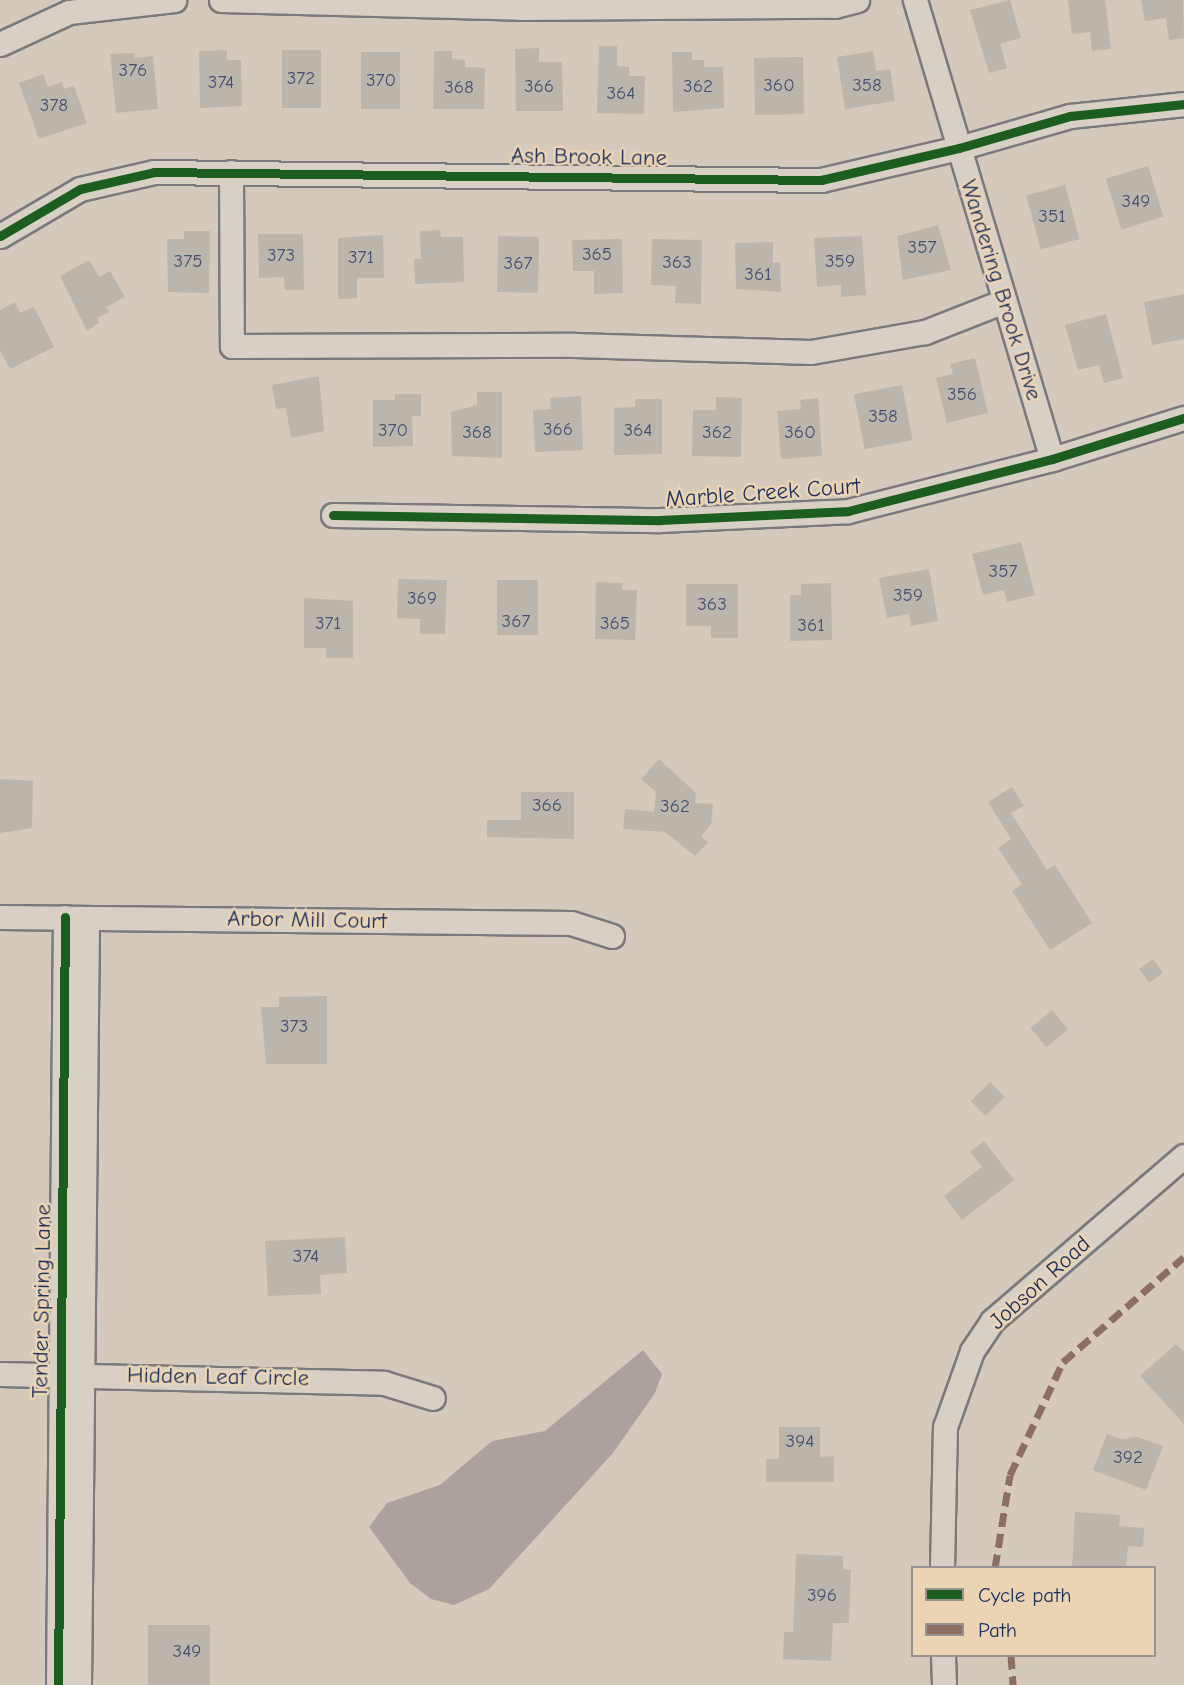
<!DOCTYPE html>
<html>
<head>
<meta charset="utf-8">
<style>
	body { margin:0 }
	#map { position:relative; width:1184px; height:1685px; overflow:hidden; background:#d4c9ba; font-family:"Comic Neue",sans-serif }
	div>[style] { position:absolute }
	.water>* { inset:0; background:#aba29e }
	.building>* { inset:0; background:#bcb5ac; transform-origin:0 0 }
	.roads { filter:drop-shadow(2px 0 #7a797b) drop-shadow(-2px 0 #7a797b) drop-shadow(0 2px #7a797b) drop-shadow(0 -2px #7a797b) }
	.minor>* { height:23px; margin:-11.5px; padding:0 11.5px; transform-origin:11.5px; border-radius:11.5px; background:#d8d0c4 }
	.quiet>* { height:7px; margin-top:-3.5px; transform-origin:0; background:repeating-linear-gradient(90deg,#8d6e63 0 14px,transparent 0 21px) }
	.cycleway>* { height:9px; margin:-4.5px; padding:0 4.5px; transform-origin:4.5px; border-radius:4.5px; background:#1b5e20 }
	span { translate:-50% -50%; white-space:nowrap; text-align:center; line-height:1.15; -webkit-text-stroke:5px #ebd4b4; paint-order:stroke }
	.number-label { font-size:19px; color:#435072 }
	.number-label span { -webkit-text-stroke-width:0 }
	.street-label { font-size:23px; color:#1b2f5e }
	.legend { position:absolute; left:911px; top:1566px; width:245px; height:91px; box-sizing:border-box; background:#ebd4b4; border:2px solid #989292; margin:0; padding:9px 12px; list-style:none; font-size:21px; color:#1b2f5e }
	.legend li { display:flex; align-items:center; gap:14px; height:35px }
	.legend b { width:35px; border:2px solid #989292 }
</style>
</head>
<body>
<div id="map">
	<div class="water">
		<i style="clip-path:polygon(643px 1350px,662px 1374px,655px 1393px,613px 1453px,489px 1589px,454px 1605px,431px 1599px,410px 1583px,369px 1527px,387px 1503px,440px 1485px,492px 1441px,545px 1431px)"></i>
	</div>
	<div class="building">
		<i style="clip-path:polygon(1010px 0,1021px 38px,1000px 44px,1007px 68px,989px 73px,970px 10px)"></i>
		<i style="clip-path:polygon(1068px 0,1105px 0,1111px 49px,1092px 51px,1090px 32px,1072px 34px)"></i>
		<i style="clip-path:polygon(1141px 0,1183px 0,1184px 38px,1169px 40px,1166px 18px,1145px 21px)"></i>
		<i style="clip-path:polygon(599px 46px,617px 46px,617px 66px,629px 67px,629px 76px,645px 76px,644px 114px,597px 113px)"></i>
		<i style="clip-path:polygon(539px 48px,539px 62px,562px 62px,563px 111px,516px 111px,515px 49px)"></i>
		<i style="clip-path:polygon(227px 50px,227px 60px,241px 60px,242px 106px,200px 108px,199px 51px)"></i>
		<i style="left:282px;top:50px;width:39px;height:58px"></i>
		<i style="clip-path:polygon(434px 51px,452px 51px,452px 59px,465px 60px,465px 67px,485px 68px,484px 109px,433px 109px)"></i>
		<i style="clip-path:polygon(873px 51px,876px 71px,890px 69px,895px 101px,845px 109px,837px 57px)"></i>
		<i style="left:361px;top:52px;width:39px;height:57px"></i>
		<i style="clip-path:polygon(672px 52px,692px 52px,692px 60px,704px 60px,704px 67px,723px 67px,724px 108px,673px 112px)"></i>
		<i style="clip-path:polygon(134px 53px,135px 58px,153px 56px,158px 109px,116px 113px,110px 54px)"></i>
		<i style="left:803px;top:57px;width:57px;height:49px;rotate:89deg"></i>
		<i style="clip-path:polygon(43px 74px,48px 87px,62px 82px,64px 89px,74px 86px,87px 123px,39px 139px,19px 83px)"></i>
		<i style="left:1148px;top:166px;width:53px;height:44px;rotate:73deg"></i>
		<i style="left:1065px;top:185px;width:56px;height:40px;rotate:75deg"></i>
		<i style="clip-path:polygon(938px 225px,951px 270px,903px 280px,897px 236px)"></i>
		<i style="clip-path:polygon(440px 230px,441px 237px,463px 237px,464px 282px,415px 284px,414px 259px,421px 259px,420px 231px)"></i>
		<i style="clip-path:polygon(184px 231px,210px 231px,209px 293px,168px 292px,167px 239px,184px 239px)"></i>
		<i style="clip-path:polygon(258px 234px,303px 234px,304px 290px,285px 290px,284px 277px,259px 278px)"></i>
		<i style="clip-path:polygon(383px 235px,384px 278px,357px 278px,357px 298px,338px 299px,338px 238px)"></i>
		<i style="left:498px;top:236px;width:41px;height:56px;rotate:1deg"></i>
		<i style="clip-path:polygon(862px 236px,866px 295px,841px 297px,841px 285px,817px 287px,814px 238px)"></i>
		<i style="clip-path:polygon(622px 239px,623px 293px,594px 294px,594px 271px,573px 271px,572px 240px)"></i>
		<i style="clip-path:polygon(652px 239px,702px 240px,701px 304px,675px 303px,676px 286px,651px 285px)"></i>
		<i style="clip-path:polygon(773px 242px,773px 263px,780px 262px,781px 292px,736px 289px,735px 243px)"></i>
		<i style="clip-path:polygon(89px 260px,99px 277px,110px 271px,125px 297px,106px 307px,109px 312px,97px 318px,99px 323px,87px 331px,60px 276px)"></i>
		<i style="clip-path:polygon(1184px 294px,1184px 339px,1152px 345px,1144px 302px)"></i>
		<i style="clip-path:polygon(15px 302px,20px 313px,34px 307px,54px 347px,10px 369px,0 350px,0 310px)"></i>
		<i style="clip-path:polygon(1106px 314px,1123px 378px,1104px 383px,1099px 365px,1078px 370px,1065px 325px)"></i>
		<i style="clip-path:polygon(975px 358px,988px 413px,947px 423px,936px 378px,953px 374px,950px 364px)"></i>
		<i style="clip-path:polygon(319px 376px,324px 431px,291px 438px,286px 408px,276px 409px,272px 385px)"></i>
		<i style="left:902px;top:385px;width:56px;height:49px;rotate:79deg"></i>
		<i style="clip-path:polygon(477px 392px,502px 392px,502px 458px,452px 456px,451px 412px,477px 405px)"></i>
		<i style="clip-path:polygon(395px 394px,421px 394px,421px 416px,412px 416px,413px 446px,373px 447px,373px 400px,395px 400px)"></i>
		<i style="clip-path:polygon(581px 396px,583px 450px,535px 452px,533px 410px,551px 409px,550px 398px)"></i>
		<i style="clip-path:polygon(716px 397px,742px 398px,741px 457px,692px 456px,693px 410px,716px 410px)"></i>
		<i style="clip-path:polygon(818px 398px,822px 456px,781px 459px,777px 411px,801px 409px,800px 400px)"></i>
		<i style="clip-path:polygon(635px 399px,662px 399px,662px 454px,614px 455px,614px 408px,635px 407px)"></i>
		<i style="clip-path:polygon(1021px 542px,1035px 595px,1007px 602px,1004px 590px,983px 595px,972px 554px)"></i>
		<i style="clip-path:polygon(929px 569px,938px 621px,911px 626px,909px 614px,887px 618px,879px 578px)"></i>
		<i style="clip-path:polygon(398px 579px,447px 580px,445px 634px,420px 634px,420px 619px,397px 618px)"></i>
		<i style="left:497px;top:580px;width:41px;height:55px"></i>
		<i style="clip-path:polygon(596px 582px,623px 583px,622px 590px,637px 590px,635px 640px,595px 639px)"></i>
		<i style="clip-path:polygon(831px 583px,832px 640px,790px 641px,790px 595px,801px 595px,801px 584px)"></i>
		<i style="clip-path:polygon(686px 584px,738px 584px,738px 638px,711px 638px,711px 626px,686px 626px)"></i>
		<i style="clip-path:polygon(304px 598px,353px 601px,353px 658px,326px 658px,326px 648px,304px 648px)"></i>
		<i style="clip-path:polygon(659px 759px,696px 793px,695px 803px,713px 804px,711px 824px,701px 836px,708px 842px,695px 856px,665px 832px,623px 829px,625px 809px,654px 812px,656px 792px,641px 779px)"></i>
		<i style="clip-path:polygon(0 779px,33px 781px,32px 828px,0 833px)"></i>
		<i style="clip-path:polygon(1012px 787px,1024px 806px,1011px 813px,1047px 870px,1055px 865px,1092px 923px,1050px 950px,1012px 891px,1022px 884px,998px 848px,1011px 839px,988px 802px)"></i>
		<i style="clip-path:polygon(521px 792px,574px 792px,574px 839px,487px 837px,487px 820px,521px 820px)"></i>
		<i style="left:1153px;top:959px;width:17px;height:17px;rotate:54deg"></i>
		<i style="clip-path:polygon(327px 996px,327px 1064px,266px 1064px,261px 1007px,279px 1007px,279px 997px)"></i>
		<i style="left:1052px;top:1010px;width:25px;height:28px;rotate:50deg"></i>
		<i style="left:990px;top:1082px;width:21px;height:27px;rotate:45deg"></i>
		<i style="clip-path:polygon(984px 1141px,1014px 1180px,962px 1220px,944px 1196px,982px 1167px,970px 1152px)"></i>
		<i style="clip-path:polygon(345px 1237px,347px 1273px,320px 1275px,321px 1294px,268px 1296px,265px 1241px)"></i>
		<i style="clip-path:polygon(1176px 1344px,1184px 1352px,1184px 1424px,1140px 1376px)"></i>
		<i style="clip-path:polygon(779px 1427px,820px 1427px,820px 1457px,834px 1456px,834px 1482px,766px 1482px,766px 1459px,779px 1459px)"></i>
		<i style="clip-path:polygon(1107px 1434px,1121px 1439px,1137px 1437px,1163px 1446px,1146px 1490px,1093px 1470px)"></i>
		<i style="clip-path:polygon(1075px 1512px,1120px 1515px,1119px 1526px,1144px 1528px,1143px 1547px,1128px 1546px,1126px 1568px,1072px 1568px)"></i>
		<i style="clip-path:polygon(796px 1554px,843px 1556px,843px 1569px,851px 1570px,849px 1623px,833px 1623px,831px 1661px,783px 1659px,784px 1632px,793px 1632px)"></i>
		<i style="left:148px;top:1625px;width:62px;height:60px"></i>
	</div>
	<div class="roads">
		<div class="minor">
			<i style="left:221px;top:0;width:300px;rotate:1.5deg"></i>
			<i style="left:521px;top:8px;width:314px;rotate:-0.4deg"></i>
			<i style="left:835px;top:6px;width:23px;rotate:-15deg"></i>
			<i style="left:915px;top:0;width:479px;rotate:73.4deg"></i>
			<i style="left:0;top:44px;width:76px;rotate:-24.9deg"></i>
			<i style="left:69px;top:12px;width:106px;rotate:-6.5deg"></i>
			<i style="left:231px;top:172px;width:174px;rotate:89.7deg"></i>
			<i style="left:232px;top:346px;width:342px;rotate:-0.2deg"></i>
			<i style="left:574px;top:345px;width:237px;rotate:1.7deg"></i>
			<i style="left:811px;top:352px;width:116px;rotate:-10deg"></i>
			<i style="left:925px;top:332px;width:85px;rotate:-21.4deg"></i>
			<i style="left:0;top:236px;width:93px;rotate:-30.4deg"></i>
			<i style="left:80px;top:189px;width:76px;rotate:-12.9deg"></i>
			<i style="left:154px;top:172px;width:667px;rotate:0.69deg"></i>
			<i style="left:821px;top:180px;width:142px;rotate:-13.1deg"></i>
			<i style="left:959px;top:148px;width:116px;rotate:-16.1deg"></i>
			<i style="left:1070px;top:116px;width:115px;rotate:-6deg"></i>
			<i style="left:333px;top:515px;width:327px;rotate:0.9deg"></i>
			<i style="left:660px;top:520px;width:188px;rotate:-2.7deg"></i>
			<i style="left:848px;top:511px;width:211px;rotate:-14.3deg"></i>
			<i style="left:1052px;top:459px;width:138px;rotate:-17.3deg"></i>
			<i style="left:0;top:917px;width:571px;rotate:0.6deg"></i>
			<i style="left:571px;top:923px;width:43px;rotate:17.6deg"></i>
			<i style="left:0;top:1374px;width:384px;rotate:1.3deg"></i>
			<i style="left:384px;top:1383px;width:51px;rotate:17deg"></i>
			<i style="left:942px;top:1568px;width:141px;rotate:-88.8deg"></i>
			<i style="left:945px;top:1427px;width:81px;rotate:-70.4deg"></i>
			<i style="left:972px;top:1351px;width:36px;rotate:-56deg"></i>
			<i style="left:992px;top:1321px;width:253px;rotate:-40.7deg"></i>
			<i style="left:943px;top:1655px;width:30px;rotate:88deg"></i>
			<i style="left:58px;top:1685px;width:768px;rotate:-89.48deg"></i>
			<i style="left:79px;top:1685px;width:767px;rotate:-89.4deg"></i>
		</div>
	</div>
	<div class="quiet">
		<i style="left:995px;top:1568px;width:94px;rotate:-80.8deg"></i>
		<i style="left:1010px;top:1475px;width:125px;rotate:-64.9deg"></i>
		<i style="left:1063px;top:1362px;width:160px;rotate:-41deg"></i>
		<i style="left:1011px;top:1655px;width:30px;rotate:86deg"></i>
	</div>
	<div class="cycleway">
		<i style="left:0;top:236px;width:93px;rotate:-30.4deg"></i>
		<i style="left:80px;top:189px;width:76px;rotate:-12.9deg"></i>
		<i style="left:154px;top:172px;width:667px;rotate:0.69deg"></i>
		<i style="left:821px;top:180px;width:142px;rotate:-13.1deg"></i>
		<i style="left:959px;top:148px;width:116px;rotate:-16.1deg"></i>
		<i style="left:1070px;top:116px;width:115px;rotate:-6deg"></i>
		<i style="left:333px;top:515px;width:327px;rotate:0.9deg"></i>
		<i style="left:660px;top:520px;width:188px;rotate:-2.7deg"></i>
		<i style="left:848px;top:511px;width:211px;rotate:-14.3deg"></i>
		<i style="left:1052px;top:459px;width:138px;rotate:-17.3deg"></i>
		<i style="left:58px;top:1685px;width:768px;rotate:-89.48deg"></i>
	</div>
	<div class="number-label">
		<span style="left:133px;top:71px">376</span>
		<span style="left:301px;top:79px">372</span>
		<span style="left:381px;top:81px">370</span>
		<span style="left:221px;top:83px">374</span>
		<span style="left:779px;top:86px">360</span>
		<span style="left:867px;top:86px">358</span>
		<span style="left:539px;top:87px">366</span>
		<span style="left:698px;top:87px">362</span>
		<span style="left:459px;top:88px">368</span>
		<span style="left:621px;top:94px">364</span>
		<span style="left:54px;top:106px">378</span>
		<span style="left:1136px;top:202px">349</span>
		<span style="left:1052px;top:217px">351</span>
		<span style="left:922px;top:248px">357</span>
		<span style="left:597px;top:255px">365</span>
		<span style="left:281px;top:256px">373</span>
		<span style="left:361px;top:258px">371</span>
		<span style="left:188px;top:262px">375</span>
		<span style="left:840px;top:262px">359</span>
		<span style="left:677px;top:263px">363</span>
		<span style="left:518px;top:264px">367</span>
		<span style="left:758px;top:275px">361</span>
		<span style="left:962px;top:395px">356</span>
		<span style="left:883px;top:417px">358</span>
		<span style="left:558px;top:430px">366</span>
		<span style="left:393px;top:431px">370</span>
		<span style="left:638px;top:431px">364</span>
		<span style="left:477px;top:433px">368</span>
		<span style="left:717px;top:433px">362</span>
		<span style="left:800px;top:433px">360</span>
		<span style="left:1003px;top:572px">357</span>
		<span style="left:908px;top:596px">359</span>
		<span style="left:422px;top:599px">369</span>
		<span style="left:712px;top:605px">363</span>
		<span style="left:516px;top:622px">367</span>
		<span style="left:328px;top:624px">371</span>
		<span style="left:615px;top:624px">365</span>
		<span style="left:811px;top:626px">361</span>
		<span style="left:547px;top:806px">366</span>
		<span style="left:675px;top:807px">362</span>
		<span style="left:294px;top:1027px">373</span>
		<span style="left:306px;top:1257px">374</span>
		<span style="left:800px;top:1442px">394</span>
		<span style="left:1128px;top:1458px">392</span>
		<span style="left:822px;top:1596px">396</span>
		<span style="left:187px;top:1652px">349</span>
	</div>
	<div class="street-label">
		<span style="left:589px;top:157px;rotate:1deg">Ash Brook Lane</span>
		<span style="left:1001px;top:290px;rotate:73deg">Wandering Brook Drive</span>
		<span style="left:763px;top:493px;rotate:-4deg">Marble Creek Court</span>
		<span style="left:307px;top:920px;rotate:1deg">Arbor Mill Court</span>
		<span style="left:1040px;top:1283px;rotate:-42deg">Jobson Road</span>
		<span style="left:42px;top:1301px;rotate:-89deg">Tender Spring Lane</span>
		<span style="left:218px;top:1377px;rotate:1deg">Hidden Leaf Circle</span>
	</div>
	<ul class="legend">
	<li><b style="height:9px;background:#1b5e20"></b>Cycle path</li>
	<li><b style="height:9px;background:#8d6e63"></b>Path</li>
	</ul>
</div>
</body>
</html>
